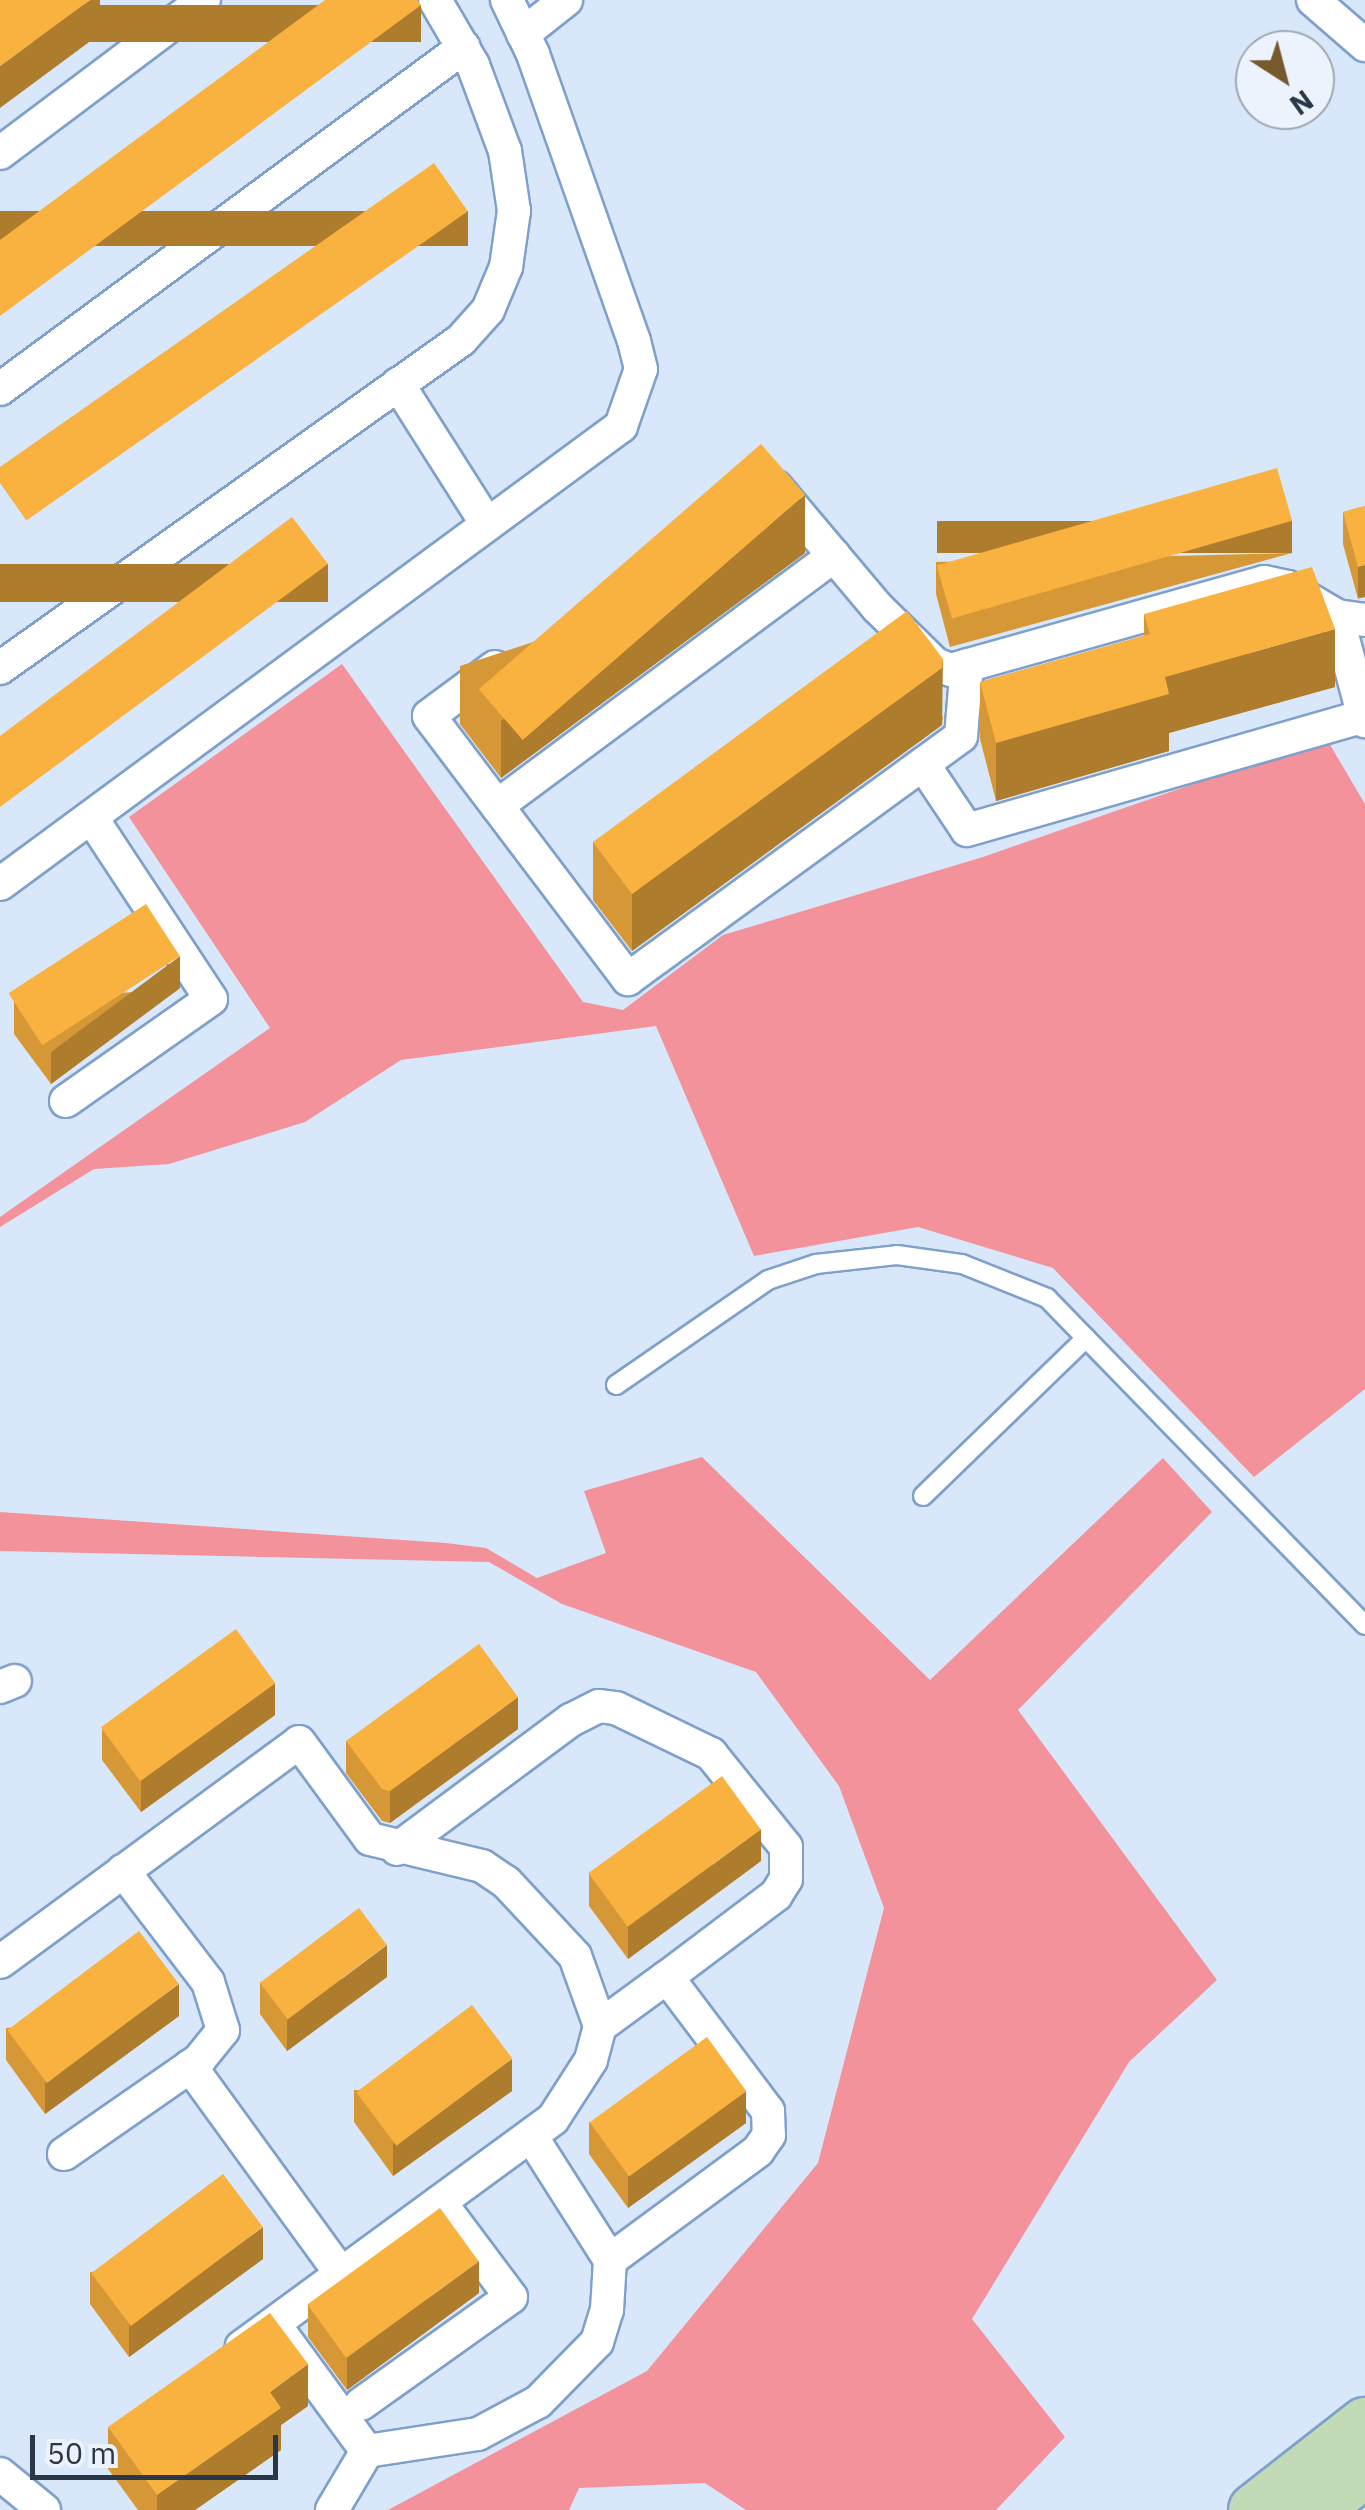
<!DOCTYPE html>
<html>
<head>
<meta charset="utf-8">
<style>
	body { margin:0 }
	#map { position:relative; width:1365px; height:2510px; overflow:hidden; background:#d8e7f9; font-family:"IBM Plex Sans",sans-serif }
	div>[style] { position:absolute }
	.green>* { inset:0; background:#f3929b }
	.roads { filter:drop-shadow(2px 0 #7ea0cb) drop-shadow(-2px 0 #7ea0cb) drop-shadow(0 2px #7ea0cb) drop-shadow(0 -2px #7ea0cb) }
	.service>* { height:18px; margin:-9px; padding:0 9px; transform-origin:9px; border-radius:9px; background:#fff }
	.minor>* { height:32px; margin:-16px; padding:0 16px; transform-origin:16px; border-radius:16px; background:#fff }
	.primary>* { height:52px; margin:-26px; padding:0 26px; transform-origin:26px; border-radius:26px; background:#c2dab5 }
	.wall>* { inset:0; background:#d69837 }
	.shaded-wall>* { inset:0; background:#ae7c2d; transform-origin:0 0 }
	.building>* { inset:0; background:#f9b140; transform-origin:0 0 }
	span { translate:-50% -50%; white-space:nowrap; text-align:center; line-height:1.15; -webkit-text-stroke:8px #ecf3fc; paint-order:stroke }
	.north { position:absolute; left:1235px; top:30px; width:100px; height:100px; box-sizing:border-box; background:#ecf3fc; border:2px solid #9ea8b4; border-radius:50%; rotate:144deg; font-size:28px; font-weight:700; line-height:40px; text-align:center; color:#293749 }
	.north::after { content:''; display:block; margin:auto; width:35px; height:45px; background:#77592e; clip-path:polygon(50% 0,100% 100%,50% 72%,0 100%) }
	.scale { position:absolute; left:30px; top:2435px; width:248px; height:45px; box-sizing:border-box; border:5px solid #293749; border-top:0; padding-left:12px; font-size:30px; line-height:35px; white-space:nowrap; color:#293749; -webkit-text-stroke:8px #ecf3fc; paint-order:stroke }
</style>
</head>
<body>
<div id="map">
	<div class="green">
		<i style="clip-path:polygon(342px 664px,583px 1002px,623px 1010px,723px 935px,983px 857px,1326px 738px,1365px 804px,1365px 1389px,1254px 1477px,1053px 1268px,918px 1227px,754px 1256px,656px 1026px,401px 1060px,305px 1122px,169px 1164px,94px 1169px,0 1227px,0 1217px,270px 1028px,129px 817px)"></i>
		<i style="clip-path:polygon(702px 1457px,930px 1680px,1163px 1458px,1212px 1512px,1018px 1710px,1217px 1980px,1129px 2062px,972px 2319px,1065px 2437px,996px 2510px,746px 2510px,705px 2483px,579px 2488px,569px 2510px,388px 2510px,647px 2371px,818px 2163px,884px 1908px,839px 1786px,756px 1672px,562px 1604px,489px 1562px,0 1551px,0 1512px,446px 1543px,486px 1548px,537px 1578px,606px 1553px,584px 1491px)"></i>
	</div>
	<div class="roads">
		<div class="service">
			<i style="left:616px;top:1385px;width:185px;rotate:-34.6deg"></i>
			<i style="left:768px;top:1280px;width:51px;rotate:-18.4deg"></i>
			<i style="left:816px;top:1264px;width:81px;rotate:-6.3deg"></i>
			<i style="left:897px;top:1255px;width:66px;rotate:7.9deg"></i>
			<i style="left:962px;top:1264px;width:92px;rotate:21.8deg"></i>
			<i style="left:1047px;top:1298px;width:456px;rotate:45.8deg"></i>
			<i style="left:923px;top:1496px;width:227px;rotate:-44.1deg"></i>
		</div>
		<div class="minor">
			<i style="left:1313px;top:0;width:69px;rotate:40.9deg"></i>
			<i style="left:523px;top:34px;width:55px;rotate:-38.3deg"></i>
			<i style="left:0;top:153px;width:255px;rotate:-36.9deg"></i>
			<i style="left:398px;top:384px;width:166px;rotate:57.6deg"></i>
			<i style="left:0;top:389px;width:576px;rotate:-36.39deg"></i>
			<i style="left:776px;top:487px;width:157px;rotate:49.9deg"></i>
			<i style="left:877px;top:607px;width:81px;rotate:44.5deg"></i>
			<i style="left:935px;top:664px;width:17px;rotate:21deg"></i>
			<i style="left:951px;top:670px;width:325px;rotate:-15.7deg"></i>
			<i style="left:1264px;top:582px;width:25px;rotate:12deg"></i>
			<i style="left:1288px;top:587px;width:57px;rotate:30.6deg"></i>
			<i style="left:1337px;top:616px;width:28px;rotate:8deg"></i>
			<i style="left:1337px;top:616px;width:109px;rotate:75.1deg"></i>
			<i style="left:495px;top:667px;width:82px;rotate:143.4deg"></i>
			<i style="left:429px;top:716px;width:330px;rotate:52.9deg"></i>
			<i style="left:628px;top:979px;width:412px;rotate:-36.1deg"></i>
			<i style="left:961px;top:736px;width:71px;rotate:-85.2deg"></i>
			<i style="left:0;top:668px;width:566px;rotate:-35.43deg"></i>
			<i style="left:461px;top:340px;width:40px;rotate:-48deg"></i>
			<i style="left:488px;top:310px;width:47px;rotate:-67.3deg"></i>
			<i style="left:506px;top:267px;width:57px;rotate:-81.9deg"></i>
			<i style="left:514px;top:211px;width:61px;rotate:-98.5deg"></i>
			<i style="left:505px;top:151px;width:92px;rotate:-110.4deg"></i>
			<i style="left:473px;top:65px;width:75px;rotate:-120.3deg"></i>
			<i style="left:923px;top:764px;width:79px;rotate:56.3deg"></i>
			<i style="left:967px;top:830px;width:413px;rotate:-16deg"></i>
			<i style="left:497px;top:806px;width:420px;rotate:-36.6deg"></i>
			<i style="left:0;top:884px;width:772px;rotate:-36.41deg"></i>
			<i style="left:621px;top:426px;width:60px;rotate:-70.7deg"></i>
			<i style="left:641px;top:369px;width:29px;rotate:-104deg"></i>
			<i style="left:634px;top:341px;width:304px;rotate:-109.4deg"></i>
			<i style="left:533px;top:54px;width:60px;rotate:-115.7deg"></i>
			<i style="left:66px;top:1101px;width:177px;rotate:-35.1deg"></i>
			<i style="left:211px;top:999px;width:218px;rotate:-123.4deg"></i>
			<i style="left:0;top:1687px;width:16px;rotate:-22deg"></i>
			<i style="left:397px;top:1849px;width:217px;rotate:-36.6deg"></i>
			<i style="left:571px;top:1720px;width:31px;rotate:-27deg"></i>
			<i style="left:599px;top:1706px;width:17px;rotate:7deg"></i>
			<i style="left:616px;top:1708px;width:106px;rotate:25.8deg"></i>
			<i style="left:711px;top:1754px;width:119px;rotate:51.1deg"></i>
			<i style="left:786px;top:1847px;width:32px;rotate:90deg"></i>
			<i style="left:786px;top:1879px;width:19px;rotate:122deg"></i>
			<i style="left:776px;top:1895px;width:136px;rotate:143deg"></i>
			<i style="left:0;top:1962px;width:371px;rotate:-36.3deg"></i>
			<i style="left:299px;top:1742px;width:120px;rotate:53.8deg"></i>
			<i style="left:370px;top:1839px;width:115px;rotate:13.6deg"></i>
			<i style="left:482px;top:1866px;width:29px;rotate:34deg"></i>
			<i style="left:506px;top:1882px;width:101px;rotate:47deg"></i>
			<i style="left:575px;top:1956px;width:74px;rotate:70.3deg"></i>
			<i style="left:600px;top:2026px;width:35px;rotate:105deg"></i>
			<i style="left:591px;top:2060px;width:70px;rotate:122.8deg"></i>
			<i style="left:553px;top:2119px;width:386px;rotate:143.8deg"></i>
			<i style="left:600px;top:2026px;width:83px;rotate:-36.2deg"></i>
			<i style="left:667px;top:1977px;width:168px;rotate:53deg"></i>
			<i style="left:768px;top:2111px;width:24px;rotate:88deg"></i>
			<i style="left:769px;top:2135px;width:19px;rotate:125deg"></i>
			<i style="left:758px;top:2151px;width:184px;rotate:143.6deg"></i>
			<i style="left:190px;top:2066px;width:257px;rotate:54deg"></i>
			<i style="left:64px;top:2154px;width:165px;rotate:-34.8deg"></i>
			<i style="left:199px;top:2060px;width:38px;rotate:-51deg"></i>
			<i style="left:223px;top:2030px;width:50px;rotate:-107.4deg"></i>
			<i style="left:208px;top:1982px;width:140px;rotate:-127.4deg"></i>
			<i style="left:282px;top:2335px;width:144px;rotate:53.8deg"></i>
			<i style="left:361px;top:2404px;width:184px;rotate:-35.5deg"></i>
			<i style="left:511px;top:2297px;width:119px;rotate:-126.8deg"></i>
			<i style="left:0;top:2474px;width:57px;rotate:39.3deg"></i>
			<i style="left:332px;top:2510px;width:69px;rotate:-59.3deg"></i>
			<i style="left:367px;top:2451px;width:112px;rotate:-8.7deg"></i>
			<i style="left:478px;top:2434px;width:68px;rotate:-28.1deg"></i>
			<i style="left:538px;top:2402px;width:84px;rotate:-45.5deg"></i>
			<i style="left:597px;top:2342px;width:34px;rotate:-73deg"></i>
			<i style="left:607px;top:2310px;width:50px;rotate:-86.6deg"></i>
			<i style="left:610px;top:2260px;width:147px;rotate:-122.5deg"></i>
		</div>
		<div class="primary">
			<i style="left:1255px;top:2510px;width:140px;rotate:-38deg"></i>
			<i style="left:1314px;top:2510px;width:64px;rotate:-37.4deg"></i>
		</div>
	</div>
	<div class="wall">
		<i style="clip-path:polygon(1365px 506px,1365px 597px,1358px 599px,1343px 544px,1343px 512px)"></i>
		<i style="clip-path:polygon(805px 553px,501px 778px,460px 724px,460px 666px)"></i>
		<i style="clip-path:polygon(1292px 553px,950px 647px,936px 594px,936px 562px)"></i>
		<i style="clip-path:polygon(1144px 614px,1335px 687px,1169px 733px,1169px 751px,996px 801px,980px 739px,980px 682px,1144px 636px)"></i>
		<i style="clip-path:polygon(943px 716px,942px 725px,632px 951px,593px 900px,593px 842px)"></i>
		<i style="clip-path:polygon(180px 988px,51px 1084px,14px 1034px,14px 1002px)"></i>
		<i style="clip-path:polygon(275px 1715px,141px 1812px,102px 1760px,102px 1728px)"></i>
		<i style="clip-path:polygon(518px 1729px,390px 1823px,382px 1821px,346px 1773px,346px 1741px)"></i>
		<i style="clip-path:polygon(761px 1861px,628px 1959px,589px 1906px,589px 1874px)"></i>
		<i style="clip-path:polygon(387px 1977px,287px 2051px,260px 2014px,260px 1982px)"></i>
		<i style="clip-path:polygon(179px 2016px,45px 2114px,6px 2060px,6px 2028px)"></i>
		<i style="clip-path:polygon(354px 2090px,512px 2091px,393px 2176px,354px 2122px)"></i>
		<i style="clip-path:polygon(589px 2122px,746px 2123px,628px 2208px,589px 2154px)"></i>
		<i style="clip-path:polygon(263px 2259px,129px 2357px,90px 2304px,90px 2272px)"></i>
		<i style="clip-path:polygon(479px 2293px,347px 2390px,308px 2337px,308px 2305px)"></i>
		<i style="clip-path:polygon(308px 2406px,281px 2425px,281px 2450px,195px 2510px,138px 2510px,108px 2469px,108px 2427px)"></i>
	</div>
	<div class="shaded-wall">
		<i style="clip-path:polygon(90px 0,100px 0,100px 34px,0 108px,0 66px)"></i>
		<i style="left:421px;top:5px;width:37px;height:523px;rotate:90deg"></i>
		<i style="left:468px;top:211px;width:35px;height:581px;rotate:90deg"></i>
		<i style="clip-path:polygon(805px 495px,805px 553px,501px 778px,501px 721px)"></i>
		<i style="left:1292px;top:521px;width:32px;height:355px;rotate:90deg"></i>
		<i style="left:328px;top:564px;width:38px;height:408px;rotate:90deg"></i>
		<i style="left:1365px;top:565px;width:32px;height:7px;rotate:90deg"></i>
		<i style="clip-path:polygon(1335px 629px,1335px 687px,1169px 733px,1169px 751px,996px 801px,996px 743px,1165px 677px)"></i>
		<i style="clip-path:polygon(943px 659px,942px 725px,632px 951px,632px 894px)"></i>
		<i style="clip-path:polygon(180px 956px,180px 988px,51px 1084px,51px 1052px)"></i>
		<i style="clip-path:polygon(275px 1683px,275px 1715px,141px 1812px,141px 1780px)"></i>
		<i style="clip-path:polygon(518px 1697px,518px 1729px,390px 1823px,390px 1791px)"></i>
		<i style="clip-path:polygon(761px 1829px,761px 1861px,628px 1959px,628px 1927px)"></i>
		<i style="clip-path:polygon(387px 1945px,387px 1977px,287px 2051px,287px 2020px)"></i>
		<i style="clip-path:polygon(179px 1984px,179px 2016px,45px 2114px,45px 2082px)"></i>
		<i style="clip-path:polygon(512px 2059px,512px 2091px,393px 2176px,393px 2144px)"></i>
		<i style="clip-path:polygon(746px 2091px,746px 2123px,628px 2208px,628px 2176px)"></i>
		<i style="clip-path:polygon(263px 2227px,263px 2259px,129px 2357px,129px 2325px)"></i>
		<i style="clip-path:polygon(479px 2261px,479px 2293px,347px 2390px,347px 2358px)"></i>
		<i style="clip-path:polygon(308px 2364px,308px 2406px,281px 2425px,281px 2450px,195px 2510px,157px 2510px,157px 2495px,270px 2392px)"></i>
	</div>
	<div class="building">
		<i style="clip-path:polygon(0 0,90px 0,0 66px)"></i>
		<i style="clip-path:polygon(325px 0,417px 0,421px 5px,0 316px,0 240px)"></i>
		<i style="left:434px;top:163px;width:59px;height:539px;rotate:55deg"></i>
		<i style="left:761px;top:444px;width:67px;height:374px;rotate:49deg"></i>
		<i style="left:1277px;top:468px;width:55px;height:354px;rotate:74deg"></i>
		<i style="clip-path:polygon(1365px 506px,1365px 565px,1358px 567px,1343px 512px)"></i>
		<i style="clip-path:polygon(292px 517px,328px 564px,0 807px,0 736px)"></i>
		<i style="clip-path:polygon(1312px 567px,1335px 629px,1165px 677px,1169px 694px,996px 743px,980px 682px,1150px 634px,1144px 614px)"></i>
		<i style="clip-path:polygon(907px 611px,943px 659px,942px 668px,632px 894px,593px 842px)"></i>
		<i style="left:146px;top:904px;width:62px;height:164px;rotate:57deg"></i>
		<i style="left:236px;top:1629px;width:67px;height:167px;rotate:54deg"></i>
		<i style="clip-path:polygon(479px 1644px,518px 1697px,390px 1791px,382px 1789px,346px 1741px)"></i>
		<i style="left:722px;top:1776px;width:66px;height:165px;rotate:54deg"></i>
		<i style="left:359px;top:1908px;width:46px;height:124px;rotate:53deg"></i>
		<i style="left:139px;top:1931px;width:66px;height:165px;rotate:53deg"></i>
		<i style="left:472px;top:2005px;width:67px;height:145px;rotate:53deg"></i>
		<i style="left:707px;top:2037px;width:67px;height:145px;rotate:54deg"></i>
		<i style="left:223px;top:2174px;width:66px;height:165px;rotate:53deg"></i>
		<i style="left:440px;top:2208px;width:66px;height:164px;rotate:54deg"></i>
		<i style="clip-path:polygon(270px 2313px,308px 2364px,270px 2392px,281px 2408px,157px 2495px,108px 2427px)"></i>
	</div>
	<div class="north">N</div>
	<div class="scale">50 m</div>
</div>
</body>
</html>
